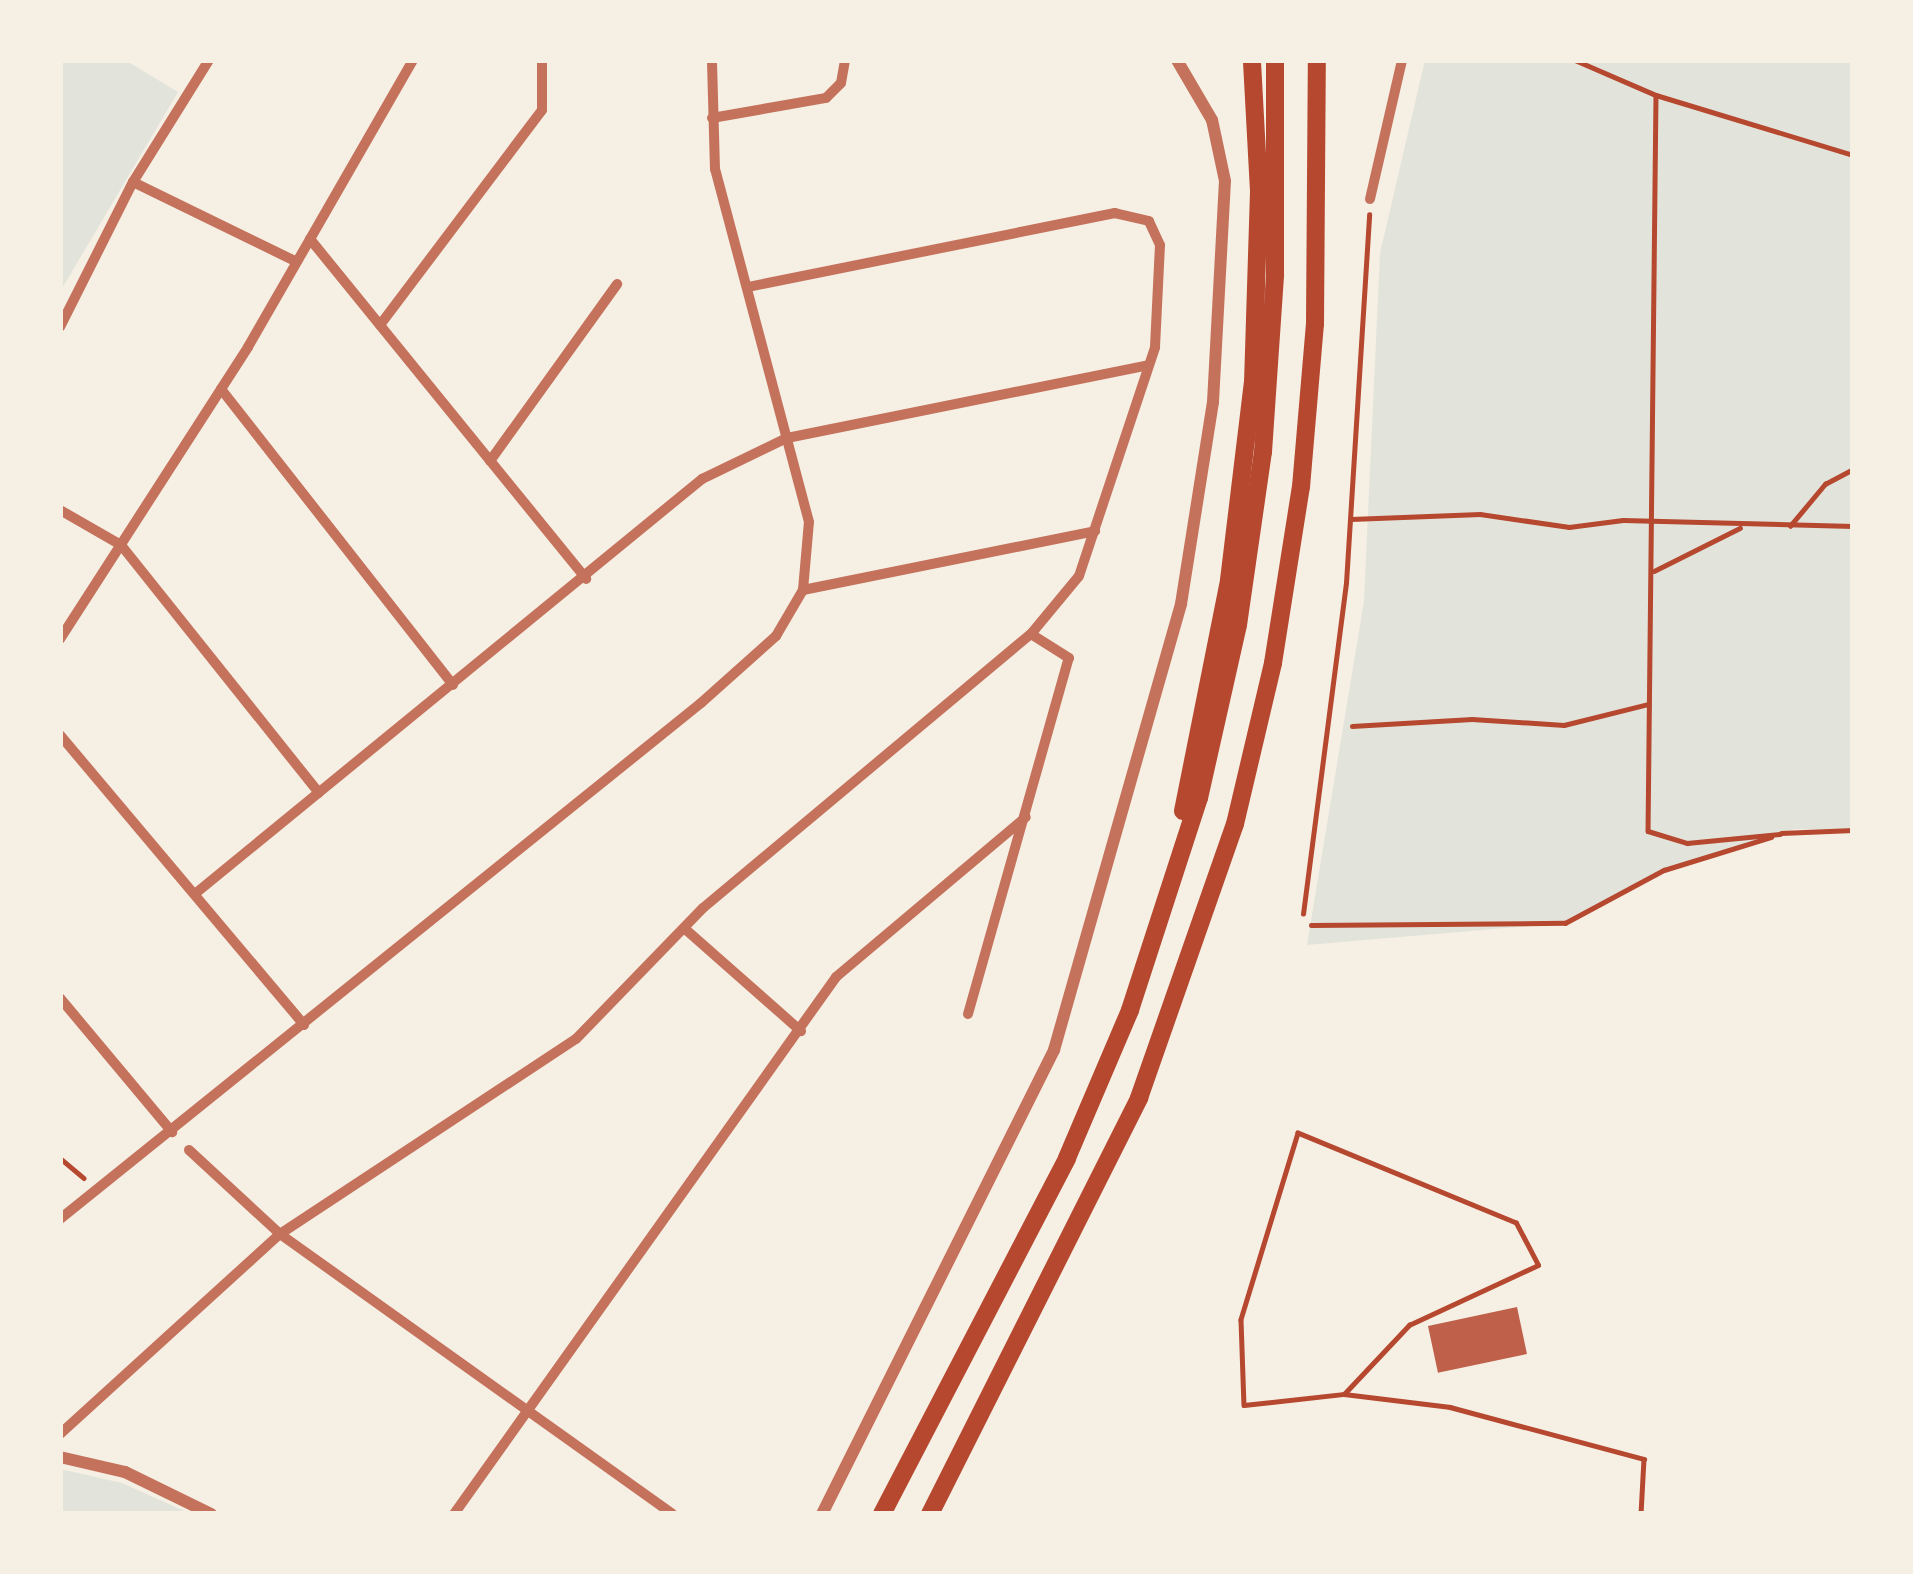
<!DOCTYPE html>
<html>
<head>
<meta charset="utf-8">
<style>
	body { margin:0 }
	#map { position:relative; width:1913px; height:1574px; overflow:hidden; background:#f6efe4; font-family:"Archivo Narrow",sans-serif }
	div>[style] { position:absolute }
	.green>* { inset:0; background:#e2e4dc }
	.building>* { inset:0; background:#bf614a; transform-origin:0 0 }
	.path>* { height:4.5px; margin:-2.25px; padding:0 2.25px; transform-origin:2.25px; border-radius:2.25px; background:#b5482f }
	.minor>* { height:10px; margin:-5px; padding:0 5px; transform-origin:5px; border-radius:5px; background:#c5725c }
	.tertiary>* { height:12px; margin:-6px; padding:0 6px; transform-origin:6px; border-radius:6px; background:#c5725c }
	.motorway>* { height:18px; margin:-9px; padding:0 9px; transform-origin:9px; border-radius:9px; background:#b5482f }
	span { translate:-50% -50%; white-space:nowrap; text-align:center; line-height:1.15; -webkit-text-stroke:9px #f6efe4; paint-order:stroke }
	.frame { position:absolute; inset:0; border:63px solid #f6efe4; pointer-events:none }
</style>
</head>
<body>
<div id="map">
	<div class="green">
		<i style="clip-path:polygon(60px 60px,125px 60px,178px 92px,60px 292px)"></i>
		<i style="clip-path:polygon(1425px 60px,1853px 60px,1853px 831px,1795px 829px,1664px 870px,1565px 923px,1307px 945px,1364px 601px,1380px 253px)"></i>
		<i style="clip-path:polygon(60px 1469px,122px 1483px,191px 1514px,60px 1514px)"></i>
	</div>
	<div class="building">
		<i style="left:1517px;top:1307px;width:48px;height:91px;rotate:78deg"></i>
	</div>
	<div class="path">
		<i style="left:1575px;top:60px;width:88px;rotate:23.4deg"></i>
		<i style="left:1656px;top:95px;width:206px;rotate:16.9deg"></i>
		<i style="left:1656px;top:95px;width:736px;rotate:90.62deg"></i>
		<i style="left:1648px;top:831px;width:41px;rotate:17.1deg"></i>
		<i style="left:1687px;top:843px;width:93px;rotate:-5.5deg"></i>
		<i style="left:1351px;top:519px;width:129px;rotate:-2.2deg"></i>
		<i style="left:1480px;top:514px;width:90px;rotate:8.3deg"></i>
		<i style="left:1569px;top:527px;width:54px;rotate:-7.4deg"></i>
		<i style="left:1623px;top:520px;width:230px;rotate:1.5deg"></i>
		<i style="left:1790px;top:526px;width:55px;rotate:-50.2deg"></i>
		<i style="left:1825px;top:484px;width:32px;rotate:-28deg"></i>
		<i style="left:1654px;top:571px;width:96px;rotate:-26.6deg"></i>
		<i style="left:1352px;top:726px;width:120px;rotate:-3.3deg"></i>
		<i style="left:1472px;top:719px;width:92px;rotate:3.7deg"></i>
		<i style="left:1564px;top:725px;width:87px;rotate:-14deg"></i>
		<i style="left:1781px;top:833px;width:72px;rotate:-2.4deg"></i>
		<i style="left:1303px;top:914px;width:334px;rotate:-82.6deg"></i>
		<i style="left:1346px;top:583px;width:369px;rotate:-86.4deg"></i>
		<i style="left:1311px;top:925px;width:254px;rotate:-0.5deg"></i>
		<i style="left:1565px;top:923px;width:112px;rotate:-28.2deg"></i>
		<i style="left:1664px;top:870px;width:112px;rotate:-17.1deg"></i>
		<i style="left:60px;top:1158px;width:31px;rotate:40deg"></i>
		<i style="left:1344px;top:1394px;width:95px;rotate:-46.7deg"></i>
		<i style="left:1409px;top:1325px;width:142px;rotate:-24.9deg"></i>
		<i style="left:1538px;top:1265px;width:47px;rotate:-117.6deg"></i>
		<i style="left:1516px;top:1223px;width:236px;rotate:-157.6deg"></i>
		<i style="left:1298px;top:1133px;width:195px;rotate:107deg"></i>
		<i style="left:1241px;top:1320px;width:85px;rotate:88deg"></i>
		<i style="left:1244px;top:1405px;width:101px;rotate:-6.3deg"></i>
		<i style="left:1344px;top:1394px;width:107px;rotate:7deg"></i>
		<i style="left:1450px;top:1407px;width:201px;rotate:15deg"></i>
		<i style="left:1644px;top:1459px;width:55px;rotate:93.1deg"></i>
	</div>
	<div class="minor">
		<i style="left:712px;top:118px;width:116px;rotate:-10deg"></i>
		<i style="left:826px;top:98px;width:21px;rotate:-45deg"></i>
		<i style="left:841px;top:83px;width:23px;rotate:-80deg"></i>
		<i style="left:133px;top:182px;width:182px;rotate:26deg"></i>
		<i style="left:1370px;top:199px;width:143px;rotate:-77deg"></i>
		<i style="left:310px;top:239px;width:438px;rotate:50.9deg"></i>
		<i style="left:380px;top:325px;width:269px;rotate:-53deg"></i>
		<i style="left:542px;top:110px;width:50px;rotate:-90deg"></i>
		<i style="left:60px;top:327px;width:162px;rotate:-63.3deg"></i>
		<i style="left:133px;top:182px;width:144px;rotate:-58.1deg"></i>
		<i style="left:221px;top:389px;width:376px;rotate:51.9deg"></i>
		<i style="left:490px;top:461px;width:218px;rotate:-54.3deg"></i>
		<i style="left:60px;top:510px;width:70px;rotate:29.8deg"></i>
		<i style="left:121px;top:545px;width:317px;rotate:51.4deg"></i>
		<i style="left:803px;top:590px;width:298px;rotate:-11.4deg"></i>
		<i style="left:60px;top:639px;width:347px;rotate:-57.2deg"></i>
		<i style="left:248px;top:347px;width:331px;rotate:-60.1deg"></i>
		<i style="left:60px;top:735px;width:379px;rotate:49.9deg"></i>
		<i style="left:196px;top:893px;width:654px;rotate:-39.29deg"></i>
		<i style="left:702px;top:479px;width:94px;rotate:-25.8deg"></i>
		<i style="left:787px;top:438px;width:369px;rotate:-11.4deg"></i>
		<i style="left:684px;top:928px;width:156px;rotate:41.4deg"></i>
		<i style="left:60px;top:998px;width:175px;rotate:50.1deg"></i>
		<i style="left:968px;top:1014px;width:370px;rotate:-74.2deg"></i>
		<i style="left:1069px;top:658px;width:45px;rotate:-147.7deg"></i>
		<i style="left:189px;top:1150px;width:124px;rotate:42.7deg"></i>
		<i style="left:280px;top:1234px;width:482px;rotate:35.5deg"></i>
		<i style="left:60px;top:1219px;width:823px;rotate:-38.83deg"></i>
		<i style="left:701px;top:703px;width:101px;rotate:-41.8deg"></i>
		<i style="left:776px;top:636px;width:53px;rotate:-59.6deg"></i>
		<i style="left:803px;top:590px;width:68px;rotate:-85deg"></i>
		<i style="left:809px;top:522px;width:365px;rotate:-104.9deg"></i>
		<i style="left:715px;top:169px;width:109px;rotate:-91.6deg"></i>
		<i style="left:60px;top:1434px;width:297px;rotate:-42.3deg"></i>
		<i style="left:280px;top:1234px;width:354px;rotate:-33.4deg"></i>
		<i style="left:576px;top:1039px;width:182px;rotate:-45.9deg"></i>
		<i style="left:703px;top:908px;width:427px;rotate:-39.9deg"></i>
		<i style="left:1031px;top:634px;width:75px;rotate:-50.4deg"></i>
		<i style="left:1079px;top:576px;width:241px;rotate:-71.6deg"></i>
		<i style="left:1155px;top:347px;width:102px;rotate:-87.2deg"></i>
		<i style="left:1160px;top:245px;width:26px;rotate:-115deg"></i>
		<i style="left:1149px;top:221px;width:35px;rotate:-167deg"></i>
		<i style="left:1115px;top:213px;width:375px;rotate:168.6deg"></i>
		<i style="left:454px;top:1514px;width:659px;rotate:-54.57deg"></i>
		<i style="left:836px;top:977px;width:248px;rotate:-40.1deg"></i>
	</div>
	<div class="tertiary">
		<i style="left:60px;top:1457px;width:67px;rotate:13deg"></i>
		<i style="left:125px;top:1472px;width:96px;rotate:26deg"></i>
		<i style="left:822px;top:1514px;width:519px;rotate:-63.43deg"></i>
		<i style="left:1054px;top:1050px;width:464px;rotate:-74.1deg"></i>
		<i style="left:1181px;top:604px;width:205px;rotate:-81deg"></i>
		<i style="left:1213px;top:402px;width:221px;rotate:-86.9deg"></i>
		<i style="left:1225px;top:181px;width:62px;rotate:-102deg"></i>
		<i style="left:1212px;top:120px;width:69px;rotate:-120.3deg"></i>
	</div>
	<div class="motorway">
		<i style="left:1183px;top:811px;width:236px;rotate:-78.7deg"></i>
		<i style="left:1229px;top:580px;width:198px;rotate:-83.1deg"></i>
		<i style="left:1253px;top:383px;width:192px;rotate:-88.2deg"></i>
		<i style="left:1259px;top:191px;width:131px;rotate:-93.1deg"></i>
		<i style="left:882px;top:1514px;width:401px;rotate:-62.5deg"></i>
		<i style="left:1067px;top:1158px;width:161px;rotate:-66.9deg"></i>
		<i style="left:1130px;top:1010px;width:223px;rotate:-72deg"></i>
		<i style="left:1199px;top:798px;width:177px;rotate:-77.3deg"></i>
		<i style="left:1238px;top:625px;width:175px;rotate:-81.8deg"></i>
		<i style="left:1263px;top:452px;width:178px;rotate:-86.1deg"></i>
		<i style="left:1275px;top:274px;width:214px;rotate:-90deg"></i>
		<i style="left:930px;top:1514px;width:466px;rotate:-63.3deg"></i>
		<i style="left:1139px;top:1098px;width:290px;rotate:-70.7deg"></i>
		<i style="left:1235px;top:824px;width:165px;rotate:-76.7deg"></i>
		<i style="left:1273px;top:663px;width:178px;rotate:-81deg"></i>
		<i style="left:1301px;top:487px;width:164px;rotate:-85.1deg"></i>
		<i style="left:1315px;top:324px;width:264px;rotate:-89.6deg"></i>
	</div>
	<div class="frame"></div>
</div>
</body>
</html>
